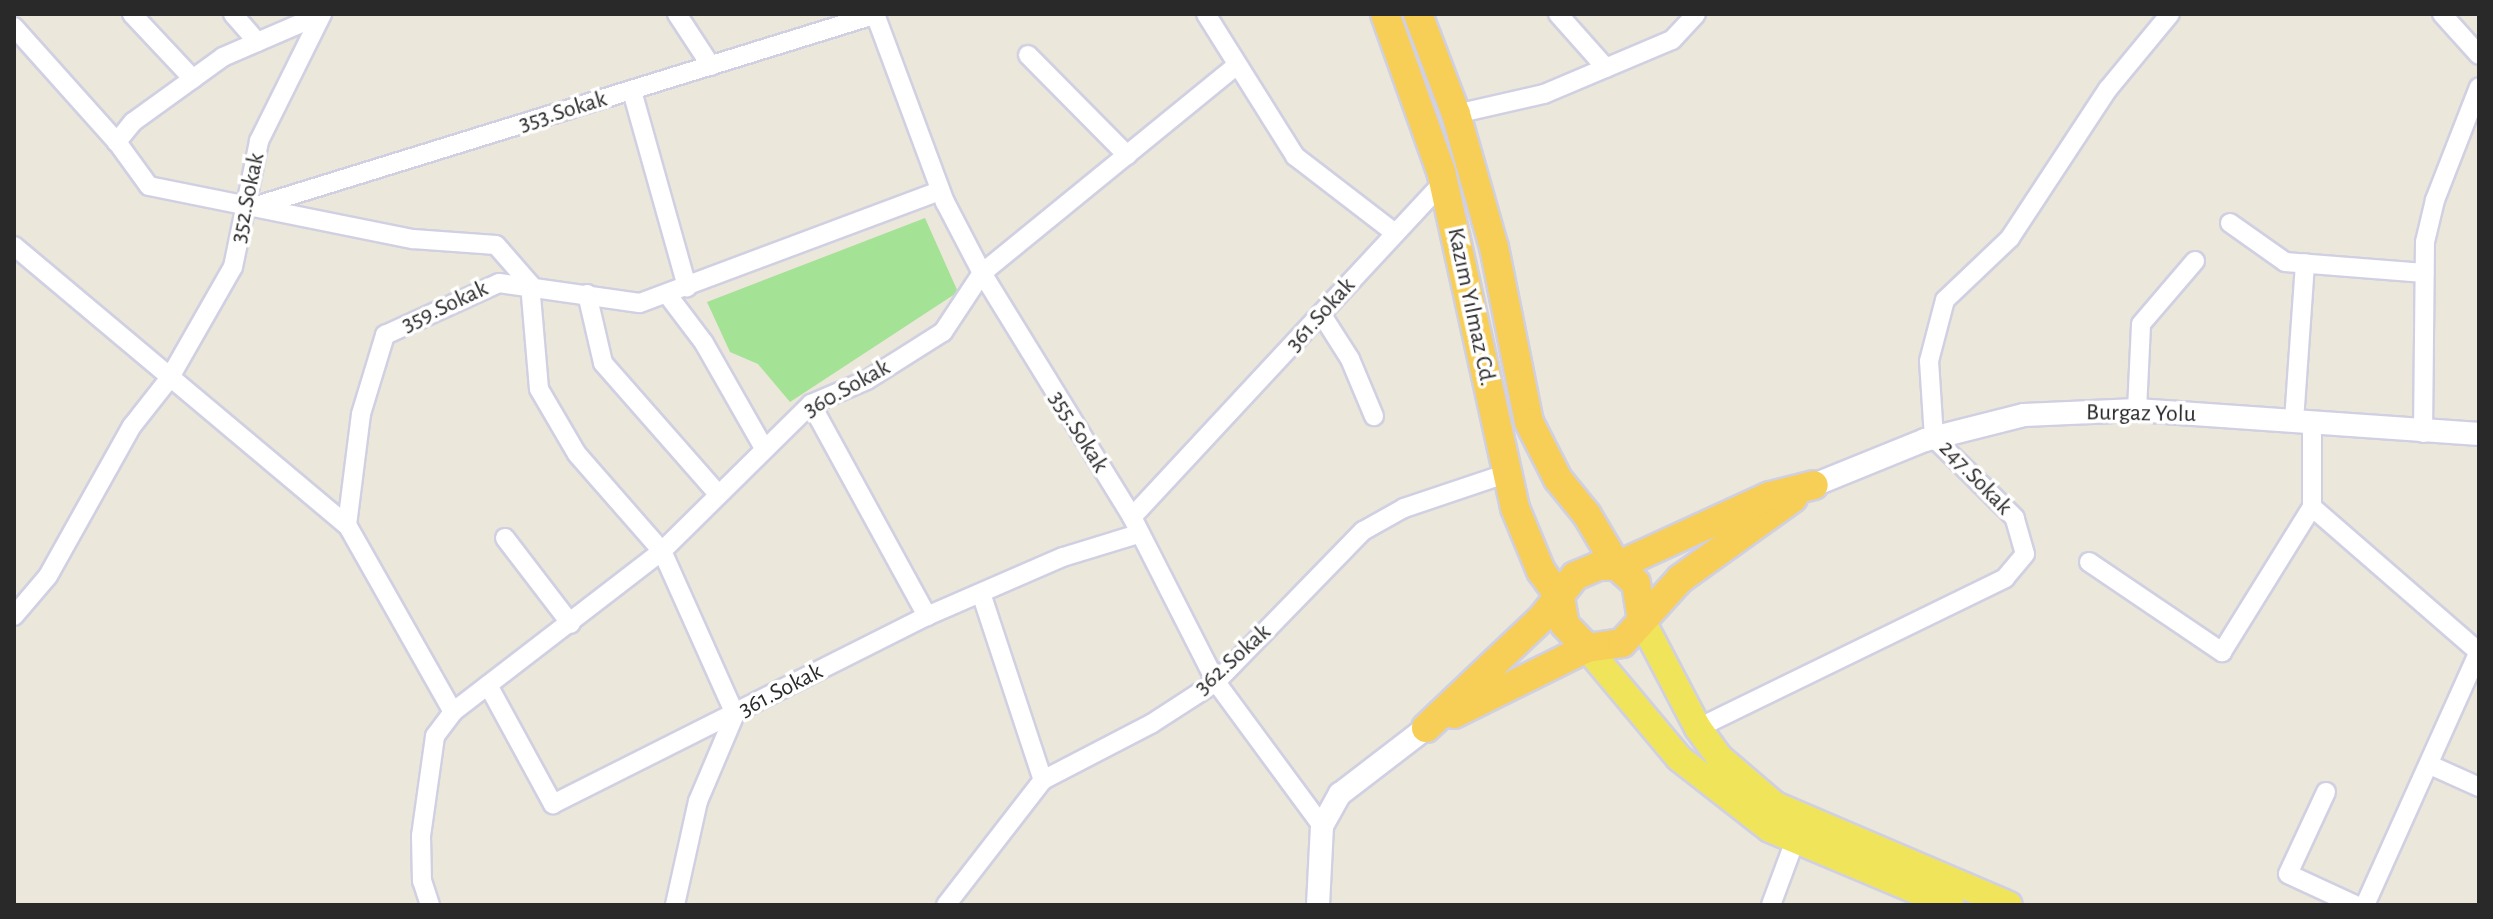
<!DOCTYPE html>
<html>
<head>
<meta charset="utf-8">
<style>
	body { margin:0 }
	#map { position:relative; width:2493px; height:919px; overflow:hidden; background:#ebe7da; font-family:"Alegreya Sans",sans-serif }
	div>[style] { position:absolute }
	.green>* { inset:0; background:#a4e296 }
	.roads { filter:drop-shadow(2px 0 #d0d0e2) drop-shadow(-2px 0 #d0d0e2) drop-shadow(0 2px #d0d0e2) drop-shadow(0 -2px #d0d0e2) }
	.minor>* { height:18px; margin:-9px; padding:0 9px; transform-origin:9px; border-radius:9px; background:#fff }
	.tertiary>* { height:22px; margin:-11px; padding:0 11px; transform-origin:11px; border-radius:11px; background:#fff }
	.primary>* { height:26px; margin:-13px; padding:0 13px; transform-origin:13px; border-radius:13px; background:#f0e55a }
	.trunk>* { height:28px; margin:-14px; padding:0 14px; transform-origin:14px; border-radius:14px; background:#f7ce56 }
	span { translate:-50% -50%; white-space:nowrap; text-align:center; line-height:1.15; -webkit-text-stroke:7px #fff; paint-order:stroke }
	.street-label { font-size:24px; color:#292929 }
	.frame { position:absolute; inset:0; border:16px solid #292929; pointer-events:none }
</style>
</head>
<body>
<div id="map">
	<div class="green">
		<i style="clip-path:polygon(925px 218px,958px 292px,790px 402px,758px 364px,730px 352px,707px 302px)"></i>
	</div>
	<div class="roads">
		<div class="minor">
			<i style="left:132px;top:14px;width:89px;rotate:46.8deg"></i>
			<i style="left:233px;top:14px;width:37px;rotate:49deg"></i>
			<i style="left:677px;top:14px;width:62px;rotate:56.8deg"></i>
			<i style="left:875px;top:14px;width:201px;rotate:69.6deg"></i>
			<i style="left:945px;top:202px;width:80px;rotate:62.5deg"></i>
			<i style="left:982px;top:273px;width:286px;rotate:58.4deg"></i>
			<i style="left:1132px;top:517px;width:185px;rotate:63deg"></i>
			<i style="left:1216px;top:682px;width:179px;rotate:53.6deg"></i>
			<i style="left:1206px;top:14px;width:168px;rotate:57.9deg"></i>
			<i style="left:1295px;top:156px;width:126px;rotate:37.6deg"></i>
			<i style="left:1558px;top:14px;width:72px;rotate:48.4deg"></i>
			<i style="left:2442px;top:14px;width:55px;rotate:47.9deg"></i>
			<i style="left:320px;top:15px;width:106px;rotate:156.6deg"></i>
			<i style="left:223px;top:57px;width:111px;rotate:144.2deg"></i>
			<i style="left:133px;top:122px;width:26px;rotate:129deg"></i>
			<i style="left:117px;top:142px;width:54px;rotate:54deg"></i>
			<i style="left:149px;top:186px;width:269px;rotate:11.4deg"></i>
			<i style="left:413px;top:239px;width:83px;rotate:4.1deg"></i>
			<i style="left:496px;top:245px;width:52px;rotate:48.9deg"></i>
			<i style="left:530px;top:284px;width:105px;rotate:85.1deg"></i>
			<i style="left:539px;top:389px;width:75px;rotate:59.7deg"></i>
			<i style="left:577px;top:454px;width:129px;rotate:48.8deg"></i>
			<i style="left:662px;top:551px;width:179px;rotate:65.9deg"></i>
			<i style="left:735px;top:714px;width:95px;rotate:113deg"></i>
			<i style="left:698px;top:801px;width:107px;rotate:102.5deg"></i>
			<i style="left:14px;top:27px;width:154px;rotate:48.2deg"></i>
			<i style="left:1028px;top:55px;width:141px;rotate:45.3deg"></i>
			<i style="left:632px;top:91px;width:204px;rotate:74.3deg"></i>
			<i style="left:1456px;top:114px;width:90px;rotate:-12.8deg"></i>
			<i style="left:1544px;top:94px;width:139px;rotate:-22.9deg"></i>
			<i style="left:1672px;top:40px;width:35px;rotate:-47deg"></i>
			<i style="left:253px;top:207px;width:653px;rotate:-17.19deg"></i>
			<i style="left:2230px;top:223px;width:67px;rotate:35.3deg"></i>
			<i style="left:2285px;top:262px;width:140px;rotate:4.5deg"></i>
			<i style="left:14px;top:246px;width:434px;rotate:40deg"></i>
			<i style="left:587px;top:294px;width:71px;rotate:76.9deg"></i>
			<i style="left:603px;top:363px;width:174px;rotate:48.7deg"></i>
			<i style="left:667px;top:294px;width:61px;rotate:52.9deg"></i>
			<i style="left:704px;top:343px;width:121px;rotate:60.3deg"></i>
			<i style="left:1322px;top:315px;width:52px;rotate:57.5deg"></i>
			<i style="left:1350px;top:359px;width:62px;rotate:67.2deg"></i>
			<i style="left:811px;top:404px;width:242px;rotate:61.3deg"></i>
			<i style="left:2137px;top:410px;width:86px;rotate:-87.3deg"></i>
			<i style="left:2141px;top:324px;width:83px;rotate:-49.4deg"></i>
			<i style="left:2294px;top:421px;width:158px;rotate:-86deg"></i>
			<i style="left:2423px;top:433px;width:191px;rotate:-89.4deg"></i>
			<i style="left:2425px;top:242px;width:43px;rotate:-76.6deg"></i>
			<i style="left:2435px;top:200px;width:121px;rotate:-68.7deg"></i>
			<i style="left:2312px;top:507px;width:221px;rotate:41deg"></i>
			<i style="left:1132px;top:517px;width:459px;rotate:-47.1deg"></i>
			<i style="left:505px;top:538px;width:108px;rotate:52.5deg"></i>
			<i style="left:2089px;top:562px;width:161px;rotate:34.1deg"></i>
			<i style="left:2222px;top:652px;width:171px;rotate:-58.2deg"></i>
			<i style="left:2312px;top:507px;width:84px;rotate:-90deg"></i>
			<i style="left:981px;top:593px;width:197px;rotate:71.7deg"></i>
			<i style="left:14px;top:616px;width:52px;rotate:-49.6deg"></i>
			<i style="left:48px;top:576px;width:172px;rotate:-60.8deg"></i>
			<i style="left:132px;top:426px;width:60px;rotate:-51.8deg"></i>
			<i style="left:169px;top:379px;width:129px;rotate:-60.3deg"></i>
			<i style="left:233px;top:267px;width:129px;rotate:-78.3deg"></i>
			<i style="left:259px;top:141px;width:142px;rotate:-63.6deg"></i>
			<i style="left:488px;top:685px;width:136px;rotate:61.4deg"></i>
			<i style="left:553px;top:804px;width:419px;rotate:-26.7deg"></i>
			<i style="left:927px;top:616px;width:148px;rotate:-23.5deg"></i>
			<i style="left:1063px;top:557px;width:78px;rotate:-17deg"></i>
			<i style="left:453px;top:712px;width:215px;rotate:-119.5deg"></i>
			<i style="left:347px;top:525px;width:112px;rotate:-82.8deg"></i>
			<i style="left:361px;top:414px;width:83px;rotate:-73.1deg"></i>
			<i style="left:385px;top:335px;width:125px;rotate:-24.5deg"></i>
			<i style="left:499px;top:283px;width:142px;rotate:8.1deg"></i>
			<i style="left:640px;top:303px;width:320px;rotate:-20.5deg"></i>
			<i style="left:1698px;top:728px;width:342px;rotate:-26deg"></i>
			<i style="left:2005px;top:578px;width:31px;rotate:-50deg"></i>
			<i style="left:2025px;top:554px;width:37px;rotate:-106deg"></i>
			<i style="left:2015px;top:518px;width:114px;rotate:-135.4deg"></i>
			<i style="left:1934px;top:438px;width:77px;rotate:-93.7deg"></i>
			<i style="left:1929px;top:361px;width:63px;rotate:-75.3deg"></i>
			<i style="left:1945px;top:300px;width:90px;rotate:-43.6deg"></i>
			<i style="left:2010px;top:238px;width:178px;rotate:-56.7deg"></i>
			<i style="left:2108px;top:89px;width:97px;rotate:-50.4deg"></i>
			<i style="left:2430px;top:765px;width:54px;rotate:24.2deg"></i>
			<i style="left:2326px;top:792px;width:90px;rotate:114.9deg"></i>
			<i style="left:2288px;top:874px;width:74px;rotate:24.8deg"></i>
			<i style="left:430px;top:905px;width:25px;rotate:-108deg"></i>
			<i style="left:422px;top:881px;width:45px;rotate:-91.3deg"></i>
			<i style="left:421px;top:836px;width:101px;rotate:-82deg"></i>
			<i style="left:435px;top:736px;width:30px;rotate:-53deg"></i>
			<i style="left:453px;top:712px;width:264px;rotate:-37.6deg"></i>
			<i style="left:662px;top:551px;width:209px;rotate:-44.6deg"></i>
			<i style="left:811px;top:404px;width:61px;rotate:-23.2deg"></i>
			<i style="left:867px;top:380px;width:90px;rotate:-32.3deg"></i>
			<i style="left:943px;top:332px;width:71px;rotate:-56.5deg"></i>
			<i style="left:982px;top:273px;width:329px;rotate:-39.2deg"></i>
			<i style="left:946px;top:905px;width:158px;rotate:-52.2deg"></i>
			<i style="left:1043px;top:780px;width:122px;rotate:-27.4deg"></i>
			<i style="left:1151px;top:724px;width:77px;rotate:-32.9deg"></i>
			<i style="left:1216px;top:682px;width:211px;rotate:-45.8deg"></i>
			<i style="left:1363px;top:531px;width:47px;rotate:-29.3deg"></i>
			<i style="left:1404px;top:508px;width:107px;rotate:-18.6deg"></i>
			<i style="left:1771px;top:905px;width:66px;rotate:-69.6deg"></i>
			<i style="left:2365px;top:905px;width:278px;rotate:-65.8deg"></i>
		</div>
		<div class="tertiary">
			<i style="left:1814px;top:485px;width:120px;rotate:-22.1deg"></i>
			<i style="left:1925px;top:440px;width:102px;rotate:-14.2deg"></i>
			<i style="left:2024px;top:415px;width:113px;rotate:-2.5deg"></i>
			<i style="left:2137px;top:410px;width:343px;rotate:4deg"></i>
			<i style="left:1318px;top:905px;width:79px;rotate:-87.1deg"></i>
			<i style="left:1322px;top:826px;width:37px;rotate:-61deg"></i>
			<i style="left:1340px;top:794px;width:108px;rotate:-37.5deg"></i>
		</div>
		<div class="primary">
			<i style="left:1642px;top:621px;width:121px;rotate:62.4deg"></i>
			<i style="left:1698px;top:728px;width:36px;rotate:54deg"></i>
			<i style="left:1719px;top:757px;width:74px;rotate:40.6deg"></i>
			<i style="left:1775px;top:805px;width:254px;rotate:23.1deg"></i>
			<i style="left:1587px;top:648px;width:143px;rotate:50.1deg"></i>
			<i style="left:1679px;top:758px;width:115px;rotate:38deg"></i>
			<i style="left:1770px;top:829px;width:196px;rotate:22.8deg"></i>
		</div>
		<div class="trunk">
			<i style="left:1385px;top:14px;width:167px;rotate:70.4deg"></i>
			<i style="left:1441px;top:171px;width:345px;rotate:77.6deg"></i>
			<i style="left:1515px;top:508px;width:68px;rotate:67.6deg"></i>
			<i style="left:1541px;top:571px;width:32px;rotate:54deg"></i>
			<i style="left:1418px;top:14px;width:107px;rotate:69.2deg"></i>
			<i style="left:1456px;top:114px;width:138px;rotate:74.1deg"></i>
			<i style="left:1494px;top:247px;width:178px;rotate:78.7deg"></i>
			<i style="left:1529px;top:422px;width:64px;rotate:63deg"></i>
			<i style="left:1558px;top:479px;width:46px;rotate:51.1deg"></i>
			<i style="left:1587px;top:515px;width:59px;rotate:59.5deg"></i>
			<i style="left:1617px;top:566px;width:25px;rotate:42deg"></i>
			<i style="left:1636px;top:583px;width:38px;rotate:81deg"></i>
			<i style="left:1560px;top:597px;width:28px;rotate:80deg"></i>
			<i style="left:1565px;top:625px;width:32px;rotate:46deg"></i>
			<i style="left:1454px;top:714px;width:148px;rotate:-26.4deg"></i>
			<i style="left:1587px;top:648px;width:35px;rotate:-8deg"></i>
			<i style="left:1622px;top:643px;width:86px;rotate:-47.8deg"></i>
			<i style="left:1680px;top:579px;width:139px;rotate:-35.6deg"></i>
			<i style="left:1426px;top:728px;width:160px;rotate:-43.5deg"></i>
			<i style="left:1542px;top:618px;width:53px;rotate:-51.8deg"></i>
			<i style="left:1575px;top:576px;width:26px;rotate:-23deg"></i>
			<i style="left:1599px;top:566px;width:18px"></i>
			<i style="left:1617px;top:566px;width:168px;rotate:-24.6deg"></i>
			<i style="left:1770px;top:496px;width:45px;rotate:-14deg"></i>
		</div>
	</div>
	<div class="street-label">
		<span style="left:563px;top:112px;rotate:-17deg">353.Sokak</span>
		<span style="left:248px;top:198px;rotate:-78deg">352.Sokak</span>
		<span style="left:445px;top:307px;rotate:-25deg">359.Sokak</span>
		<span style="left:1471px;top:307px;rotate:78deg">Kazım Yılmaz Cd.</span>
		<span style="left:1321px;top:315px;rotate:-48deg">361.Sokak</span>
		<span style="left:847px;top:389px;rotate:-29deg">360.Sokak</span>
		<span style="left:2141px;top:414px;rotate:1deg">Burgaz Yolu</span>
		<span style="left:1078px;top:432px;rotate:58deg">355.Sokak</span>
		<span style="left:1975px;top:478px;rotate:46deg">247.Sokak</span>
		<span style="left:1233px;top:660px;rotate:-42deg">362.Sokak</span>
		<span style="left:781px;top:691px;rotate:-27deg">361.Sokak</span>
	</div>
	<div class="frame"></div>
</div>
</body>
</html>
